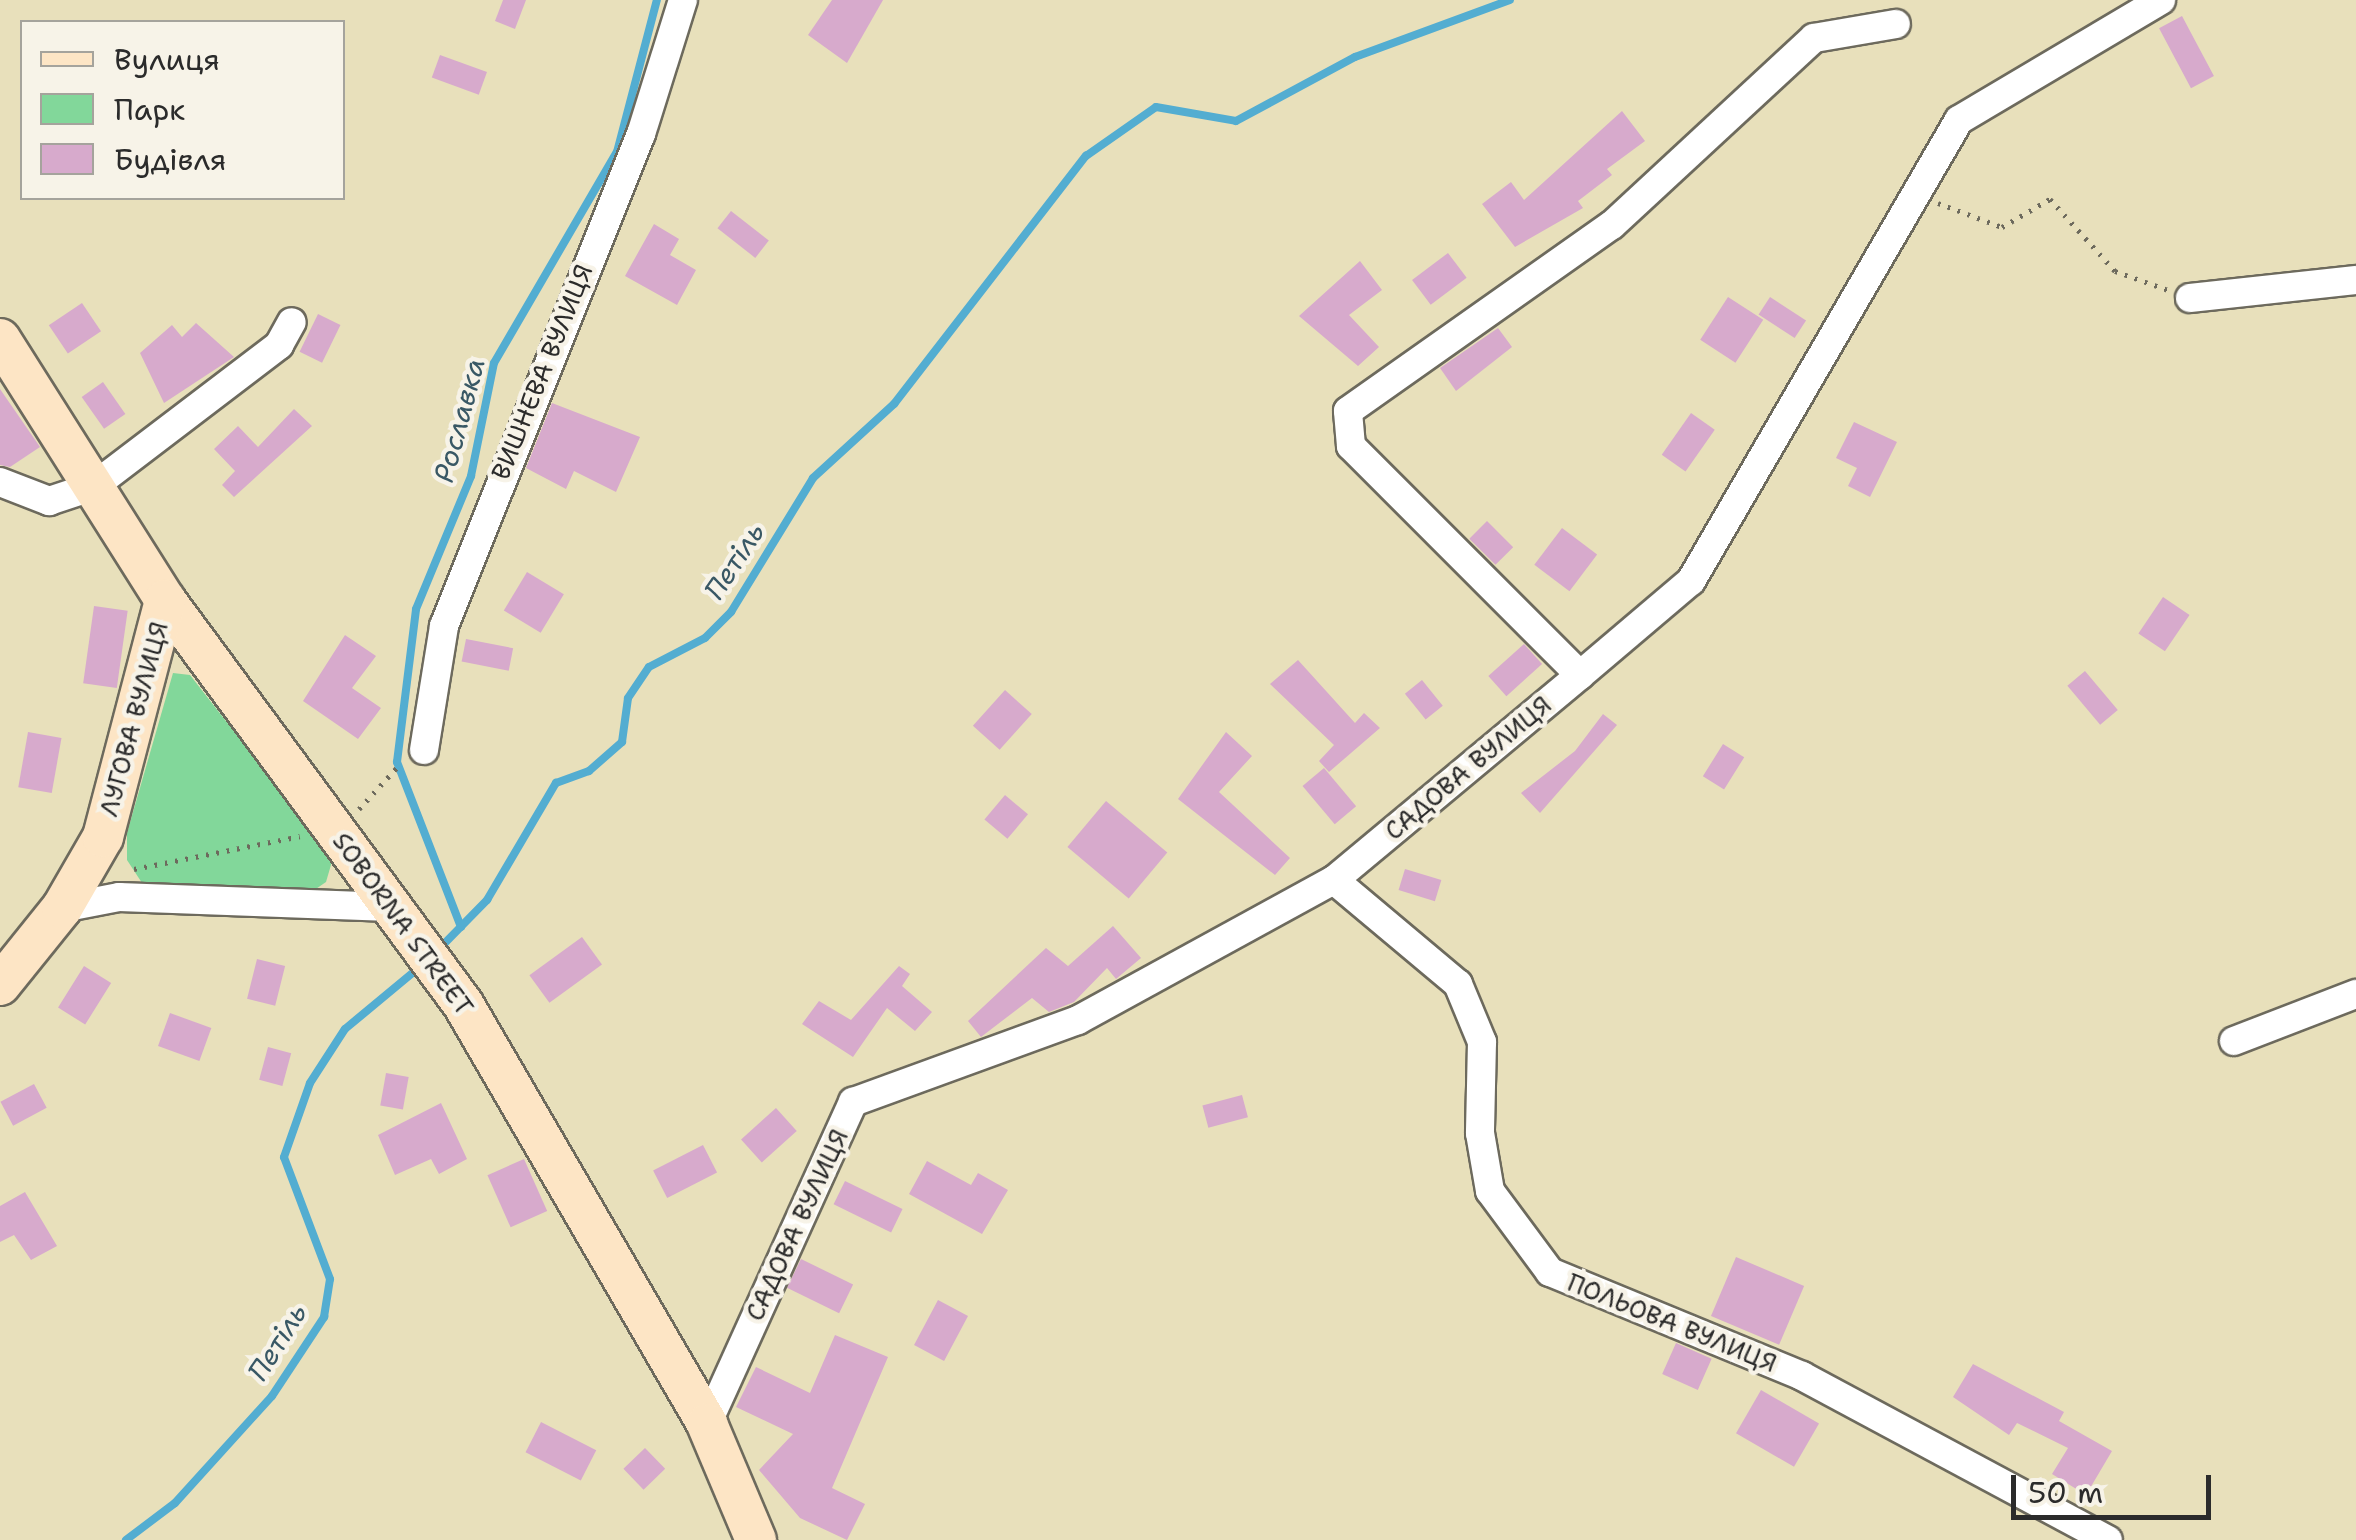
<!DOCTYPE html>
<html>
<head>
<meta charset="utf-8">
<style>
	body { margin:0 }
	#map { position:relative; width:2356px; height:1540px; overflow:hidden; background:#e8e0bb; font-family:"Shantell Sans",sans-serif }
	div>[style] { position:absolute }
	.green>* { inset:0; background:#82d79a }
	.stream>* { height:8px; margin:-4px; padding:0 4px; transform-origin:4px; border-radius:4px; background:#53add1 }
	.building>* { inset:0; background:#d7aacc; transform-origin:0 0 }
	.path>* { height:5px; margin-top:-2.5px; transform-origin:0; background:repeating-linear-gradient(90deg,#6d6a5d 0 2.5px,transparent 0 10.5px) }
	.roads { filter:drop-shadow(2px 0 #6d6a5d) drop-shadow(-2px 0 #6d6a5d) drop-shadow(0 2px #6d6a5d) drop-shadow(0 -2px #6d6a5d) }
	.street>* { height:28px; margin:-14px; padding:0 14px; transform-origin:14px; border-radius:14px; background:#fff }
	.secondary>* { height:40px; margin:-20px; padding:0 20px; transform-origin:20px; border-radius:20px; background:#fde5c5 }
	span { translate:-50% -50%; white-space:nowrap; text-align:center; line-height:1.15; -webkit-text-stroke:9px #f7f3e8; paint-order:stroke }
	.street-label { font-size:25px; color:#2b2b2b }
	.water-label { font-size:28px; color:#395865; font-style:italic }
	.legend { position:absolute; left:20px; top:20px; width:325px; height:180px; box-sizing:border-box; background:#f7f3e8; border:2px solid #a5a39c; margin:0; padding:12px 18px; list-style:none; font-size:30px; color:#2b2b2b }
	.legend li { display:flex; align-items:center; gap:20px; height:50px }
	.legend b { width:50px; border:2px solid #a5a39c }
	.scale { position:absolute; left:2011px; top:1475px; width:200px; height:45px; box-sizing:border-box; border:5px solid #2b2b2b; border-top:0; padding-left:12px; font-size:30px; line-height:35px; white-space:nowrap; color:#2b2b2b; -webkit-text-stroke:8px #f7f3e8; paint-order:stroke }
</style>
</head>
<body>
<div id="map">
	<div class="green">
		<i style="clip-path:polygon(173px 673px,190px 675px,333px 858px,326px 882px,310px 893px,144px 886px,127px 860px,127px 833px)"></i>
	</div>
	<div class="stream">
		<i style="left:461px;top:927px;width:177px;rotate:-111.2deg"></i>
		<i style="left:397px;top:762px;width:154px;rotate:-82.9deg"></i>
		<i style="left:416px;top:609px;width:144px;rotate:-67.5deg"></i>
		<i style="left:471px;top:476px;width:115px;rotate:-78.5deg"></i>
		<i style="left:494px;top:363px;width:244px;rotate:-59.8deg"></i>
		<i style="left:617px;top:152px;width:157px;rotate:-75.3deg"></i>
		<i style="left:439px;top:949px;width:69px;rotate:-45.6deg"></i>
		<i style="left:487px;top:900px;width:136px;rotate:-59.5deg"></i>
		<i style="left:556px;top:783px;width:35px;rotate:-20deg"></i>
		<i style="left:589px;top:771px;width:44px;rotate:-41.3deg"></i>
		<i style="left:622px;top:742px;width:44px;rotate:-82.2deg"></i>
		<i style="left:628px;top:698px;width:37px;rotate:-56deg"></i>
		<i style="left:649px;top:667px;width:63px;rotate:-27.4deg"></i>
		<i style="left:705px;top:638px;width:37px;rotate:-45deg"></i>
		<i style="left:731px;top:612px;width:157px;rotate:-58.5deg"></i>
		<i style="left:813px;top:478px;width:110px;rotate:-42.4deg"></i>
		<i style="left:894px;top:404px;width:314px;rotate:-52.3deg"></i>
		<i style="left:1086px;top:156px;width:85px;rotate:-35deg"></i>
		<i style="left:1156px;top:107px;width:81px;rotate:9.9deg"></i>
		<i style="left:1236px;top:121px;width:135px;rotate:-28.3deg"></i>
		<i style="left:1355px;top:57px;width:165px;rotate:-20.2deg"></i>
		<i style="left:126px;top:1540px;width:61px;rotate:-37.1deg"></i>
		<i style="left:175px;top:1503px;width:144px;rotate:-47.8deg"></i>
		<i style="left:272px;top:1396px;width:95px;rotate:-56.6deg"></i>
		<i style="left:324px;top:1317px;width:38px;rotate:-81deg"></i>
		<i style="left:330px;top:1279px;width:130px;rotate:-110.7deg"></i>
		<i style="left:284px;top:1157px;width:78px;rotate:-70.6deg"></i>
		<i style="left:310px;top:1083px;width:64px;rotate:-57.1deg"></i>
		<i style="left:345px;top:1029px;width:99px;rotate:-39.7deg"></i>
	</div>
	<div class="building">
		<i style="clip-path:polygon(503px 0,526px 0,515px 29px,495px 21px)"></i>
		<i style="clip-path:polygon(832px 0,883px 0,847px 63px,808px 35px)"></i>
		<i style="left:2182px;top:16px;width:68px;height:26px;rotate:62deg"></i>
		<i style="left:440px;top:55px;width:50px;height:24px;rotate:20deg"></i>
		<i style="clip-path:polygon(1622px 111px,1645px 141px,1607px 169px,1612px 175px,1578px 201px,1583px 208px,1515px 247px,1482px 204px,1511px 182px,1524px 200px)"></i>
		<i style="left:731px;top:211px;width:48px;height:22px;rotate:38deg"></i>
		<i style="clip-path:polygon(654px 224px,679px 239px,670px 255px,696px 270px,677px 305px,625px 276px)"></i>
		<i style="left:1448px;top:253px;width:31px;height:45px;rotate:53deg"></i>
		<i style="clip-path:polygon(1360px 261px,1382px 290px,1349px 315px,1379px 347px,1358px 366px,1299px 316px)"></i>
		<i style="left:1728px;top:297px;width:42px;height:51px;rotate:33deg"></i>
		<i style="left:1770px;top:297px;width:43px;height:21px;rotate:33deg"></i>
		<i style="left:82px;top:303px;width:34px;height:40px;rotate:56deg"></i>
		<i style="left:318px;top:314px;width:25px;height:42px;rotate:26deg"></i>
		<i style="clip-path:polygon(196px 323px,234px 357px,164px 403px,140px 353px,172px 325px,182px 337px)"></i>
		<i style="clip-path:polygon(1498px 328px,1512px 347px,1456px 391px,1440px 368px)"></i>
		<i style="left:103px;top:382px;width:39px;height:26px;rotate:55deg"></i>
		<i style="clip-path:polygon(0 389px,40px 447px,10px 467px,0 465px)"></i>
		<i style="clip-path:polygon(552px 403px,640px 437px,616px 492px,574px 471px,566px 489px,526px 468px)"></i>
		<i style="clip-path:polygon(294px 409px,312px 426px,234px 497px,222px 485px,235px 471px,214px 449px,238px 426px,258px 447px)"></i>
		<i style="left:1691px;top:413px;width:29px;height:51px;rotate:35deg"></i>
		<i style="clip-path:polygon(1854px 422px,1897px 442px,1870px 497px,1848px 486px,1857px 468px,1836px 458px)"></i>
		<i style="left:1487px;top:521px;width:37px;height:25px;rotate:45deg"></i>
		<i style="left:1562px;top:528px;width:44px;height:46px;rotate:37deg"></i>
		<i style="left:527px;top:572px;width:43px;height:45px;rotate:31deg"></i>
		<i style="left:2163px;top:597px;width:32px;height:44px;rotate:34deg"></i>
		<i style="left:94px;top:606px;width:34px;height:78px;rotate:8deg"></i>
		<i style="clip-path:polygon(345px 635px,376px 656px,352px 688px,381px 708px,358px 739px,303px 701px)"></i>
		<i style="left:466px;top:639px;width:48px;height:23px;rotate:11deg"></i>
		<i style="left:1524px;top:644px;width:27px;height:48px;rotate:48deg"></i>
		<i style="clip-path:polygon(1298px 660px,1355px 723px,1364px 713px,1380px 728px,1329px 772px,1319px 761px,1334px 745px,1270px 684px)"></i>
		<i style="left:2085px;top:671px;width:51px;height:23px;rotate:50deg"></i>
		<i style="left:1422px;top:680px;width:33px;height:22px;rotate:51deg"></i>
		<i style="left:1005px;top:690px;width:36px;height:48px;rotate:42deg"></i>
		<i style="clip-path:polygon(1603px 714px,1617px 725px,1540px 813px,1521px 793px,1575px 751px)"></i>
		<i style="left:28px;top:732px;width:34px;height:56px;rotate:10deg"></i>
		<i style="clip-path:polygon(1226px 732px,1252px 756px,1219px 792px,1290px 858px,1275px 875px,1178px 799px)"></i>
		<i style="left:1723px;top:744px;width:25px;height:38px;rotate:32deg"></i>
		<i style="left:1324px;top:768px;width:50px;height:28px;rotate:50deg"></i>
		<i style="left:1005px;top:795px;width:30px;height:32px;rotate:40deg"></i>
		<i style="left:1106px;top:801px;width:80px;height:60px;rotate:40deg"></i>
		<i style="left:1405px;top:869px;width:38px;height:22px;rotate:17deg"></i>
		<i style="clip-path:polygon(1113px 926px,1141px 958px,1116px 979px,1107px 968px,1074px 1002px,1049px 1012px,1032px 998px,981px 1037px,968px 1021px,1046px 948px,1068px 966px)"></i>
		<i style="left:582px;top:937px;width:34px;height:65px;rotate:54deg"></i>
		<i style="left:257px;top:959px;width:29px;height:41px;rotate:14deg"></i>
		<i style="left:84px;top:966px;width:32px;height:49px;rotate:32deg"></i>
		<i style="clip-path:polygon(899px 966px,910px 974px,902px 986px,932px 1012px,915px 1031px,887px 1008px,853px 1057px,802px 1024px,819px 1001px,851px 1020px)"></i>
		<i style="left:170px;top:1013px;width:44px;height:35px;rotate:20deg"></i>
		<i style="left:268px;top:1047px;width:24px;height:34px;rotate:15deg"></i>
		<i style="left:386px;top:1073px;width:23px;height:33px;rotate:10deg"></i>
		<i style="left:34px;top:1084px;width:27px;height:38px;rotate:62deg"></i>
		<i style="left:1242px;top:1095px;width:23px;height:41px;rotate:75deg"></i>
		<i style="clip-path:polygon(441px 1103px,467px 1159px,439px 1174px,431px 1159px,395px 1175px,378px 1135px)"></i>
		<i style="left:776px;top:1108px;width:31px;height:47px;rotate:48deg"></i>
		<i style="left:703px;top:1145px;width:31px;height:56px;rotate:63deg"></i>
		<i style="left:524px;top:1159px;width:57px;height:40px;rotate:66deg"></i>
		<i style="clip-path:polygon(927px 1161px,971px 1185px,978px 1173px,1008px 1190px,982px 1234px,909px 1194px)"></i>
		<i style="left:845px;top:1181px;width:64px;height:26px;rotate:26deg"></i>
		<i style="clip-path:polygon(25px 1192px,57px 1246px,31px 1260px,14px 1235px,0 1242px,0 1206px)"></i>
		<i style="left:1736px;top:1257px;width:74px;height:64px;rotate:23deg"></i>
		<i style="left:801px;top:1259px;width:58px;height:32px;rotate:26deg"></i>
		<i style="left:938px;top:1300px;width:34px;height:51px;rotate:28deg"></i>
		<i style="clip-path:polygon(835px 1335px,888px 1357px,832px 1488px,865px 1504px,847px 1540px,800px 1518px,759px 1470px,793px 1434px,736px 1407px,756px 1367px,810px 1393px)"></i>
		<i style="left:1676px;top:1343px;width:39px;height:34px;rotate:24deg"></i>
		<i style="clip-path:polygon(1973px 1364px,2064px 1412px,2059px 1421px,2112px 1451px,2086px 1495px,2052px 1474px,2068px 1448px,2017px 1423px,2009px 1435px,1953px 1397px)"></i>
		<i style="left:1761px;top:1390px;width:67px;height:50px;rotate:30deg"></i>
		<i style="left:541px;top:1422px;width:62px;height:34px;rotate:27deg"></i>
		<i style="left:645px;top:1448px;width:29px;height:30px;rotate:46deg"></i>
	</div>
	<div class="path">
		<i style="left:1938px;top:203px;width:68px;rotate:20.6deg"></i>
		<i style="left:2002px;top:227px;width:56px;rotate:-30.3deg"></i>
		<i style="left:2050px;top:199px;width:97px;rotate:47.9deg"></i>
		<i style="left:2115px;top:271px;width:56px;rotate:19.7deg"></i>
		<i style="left:359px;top:809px;width:62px;rotate:-47.6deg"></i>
		<i style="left:134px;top:869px;width:169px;rotate:-11.2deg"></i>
	</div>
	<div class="roads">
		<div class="street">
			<i style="left:2190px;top:298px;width:167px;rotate:-6.2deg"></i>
			<i style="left:0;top:482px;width:53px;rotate:21.2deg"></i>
			<i style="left:49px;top:501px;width:47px;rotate:-18.4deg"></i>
			<i style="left:94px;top:486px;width:233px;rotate:-37.3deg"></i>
			<i style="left:279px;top:345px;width:26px;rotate:-61deg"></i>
			<i style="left:1580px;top:675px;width:324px;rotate:-135deg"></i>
			<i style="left:1351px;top:446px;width:35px;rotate:-95deg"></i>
			<i style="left:1348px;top:411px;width:323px;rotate:-35.2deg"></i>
			<i style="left:1612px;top:225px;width:275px;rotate:-42.8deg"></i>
			<i style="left:1814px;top:38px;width:83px;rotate:-9.7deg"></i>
			<i style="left:424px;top:750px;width:126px;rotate:-80.8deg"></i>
			<i style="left:444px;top:626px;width:530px;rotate:-68.18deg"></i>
			<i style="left:641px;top:134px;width:140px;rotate:-72.6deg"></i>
			<i style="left:1334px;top:880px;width:162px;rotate:40deg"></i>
			<i style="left:1458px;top:984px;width:63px;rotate:67.5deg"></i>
			<i style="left:1482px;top:1042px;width:91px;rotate:91.3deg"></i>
			<i style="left:1480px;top:1133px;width:59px;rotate:80.2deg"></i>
			<i style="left:1490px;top:1191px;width:101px;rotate:53.5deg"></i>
			<i style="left:1550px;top:1272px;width:273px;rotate:22.4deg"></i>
			<i style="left:1802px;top:1376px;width:347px;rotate:28.2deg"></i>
			<i style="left:62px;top:908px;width:58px;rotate:-10.9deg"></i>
			<i style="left:119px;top:897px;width:271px;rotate:2.1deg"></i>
			<i style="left:2234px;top:1041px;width:131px;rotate:-21.1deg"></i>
			<i style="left:707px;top:1424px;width:354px;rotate:-65.6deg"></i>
			<i style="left:853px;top:1102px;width:239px;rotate:-20deg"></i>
			<i style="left:1078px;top:1020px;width:292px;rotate:-28.7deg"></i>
			<i style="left:1334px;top:880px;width:320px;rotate:-39.8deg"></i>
			<i style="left:1580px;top:675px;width:145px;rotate:-40.3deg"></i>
			<i style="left:1691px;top:581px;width:533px;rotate:-59.83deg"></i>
			<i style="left:1959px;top:120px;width:235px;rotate:-30.7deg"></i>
		</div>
		<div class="secondary">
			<i style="left:0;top:339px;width:309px;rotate:57.7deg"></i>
			<i style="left:165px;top:600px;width:502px;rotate:53.59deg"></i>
			<i style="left:463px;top:1004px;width:486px;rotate:59.8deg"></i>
			<i style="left:707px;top:1424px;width:126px;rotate:67.1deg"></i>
			<i style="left:0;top:985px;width:99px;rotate:-51.2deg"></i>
			<i style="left:62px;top:908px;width:82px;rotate:-60deg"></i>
			<i style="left:103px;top:837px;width:245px;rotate:-75.3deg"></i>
		</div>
	</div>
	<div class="street-label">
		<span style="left:542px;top:372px;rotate:-68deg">ВИШНЕВА ВУЛИЦЯ</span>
		<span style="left:134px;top:719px;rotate:-75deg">ЛУГОВА ВУЛИЦЯ</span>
		<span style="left:1468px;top:768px;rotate:-40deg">САДОВА ВУЛИЦЯ</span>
		<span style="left:403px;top:924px;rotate:54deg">SOBORNA STREET</span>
		<span style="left:797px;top:1225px;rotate:-65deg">САДОВА ВУЛИЦЯ</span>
		<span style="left:1672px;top:1323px;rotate:22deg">ПОЛЬОВА ВУЛИЦЯ</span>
	</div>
	<div class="water-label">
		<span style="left:459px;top:420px;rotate:-75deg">Рославка</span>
		<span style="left:734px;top:561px;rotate:-57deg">Петіль</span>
		<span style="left:277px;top:1342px;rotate:-58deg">Петіль</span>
	</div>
	<ul class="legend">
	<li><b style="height:12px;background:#fde5c5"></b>Вулиця</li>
	<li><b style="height:28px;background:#82d79a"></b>Парк</li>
	<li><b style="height:28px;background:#d7aacc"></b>Будівля</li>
	</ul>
	<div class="scale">50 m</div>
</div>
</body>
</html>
